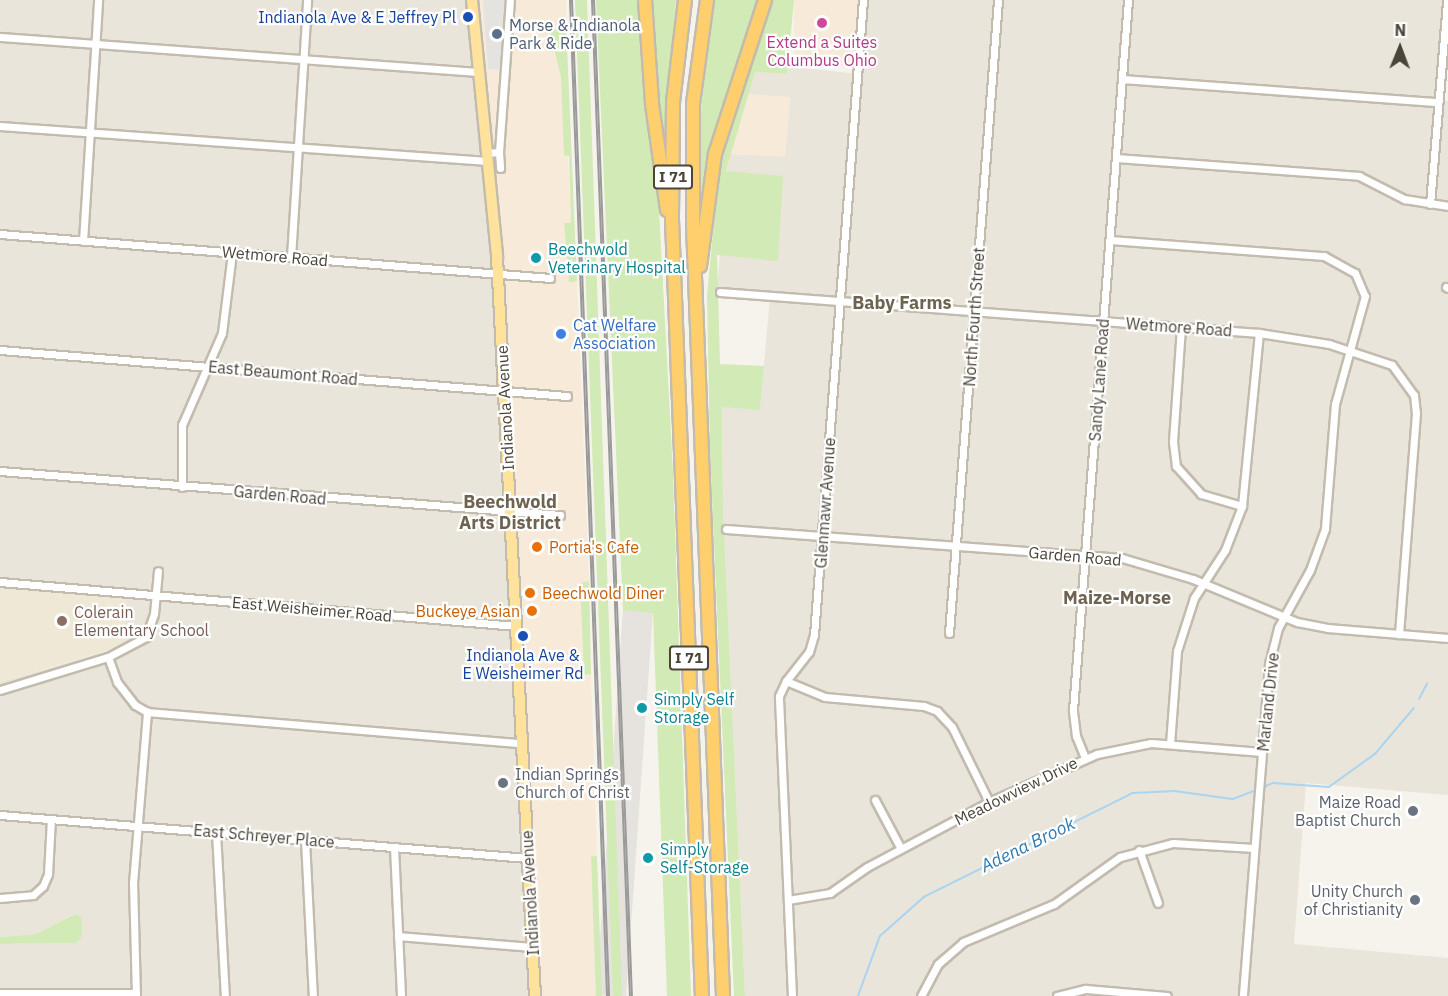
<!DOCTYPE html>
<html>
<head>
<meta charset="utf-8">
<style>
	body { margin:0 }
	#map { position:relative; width:1448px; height:996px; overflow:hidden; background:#f6f3ec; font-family:"IBM Plex Sans",sans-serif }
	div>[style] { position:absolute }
	.residential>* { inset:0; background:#eae5da }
	.commercial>* { inset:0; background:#f7ead8; transform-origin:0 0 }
	.industrial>* { inset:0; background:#e6e2dd; transform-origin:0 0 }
	.education>* { inset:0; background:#efe8d6 }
	.green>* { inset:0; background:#d2eab5; transform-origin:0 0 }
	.parking>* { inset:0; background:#e5e3e0 }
	.stream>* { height:1.5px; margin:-0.75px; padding:0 0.75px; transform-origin:0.75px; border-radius:0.75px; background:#a9d4f2 }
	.roads { filter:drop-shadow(2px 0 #c2bbae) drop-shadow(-2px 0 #c2bbae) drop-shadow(0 2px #c2bbae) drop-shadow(0 -2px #c2bbae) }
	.minor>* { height:7px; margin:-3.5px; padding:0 3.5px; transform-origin:3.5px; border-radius:3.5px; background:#fff }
	.primary>* { height:10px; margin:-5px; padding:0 5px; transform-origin:5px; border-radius:5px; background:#ffe39c }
	.motorway>* { height:12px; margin:-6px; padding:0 6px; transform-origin:6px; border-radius:6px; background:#ffcf6e }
	.rail>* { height:4px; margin-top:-2px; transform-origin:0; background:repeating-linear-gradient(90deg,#fff 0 4.5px,#9a9a9a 0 9px); box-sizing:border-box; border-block:2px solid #9a9a9a }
	.dots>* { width:16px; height:16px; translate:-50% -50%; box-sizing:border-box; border:3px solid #fff; border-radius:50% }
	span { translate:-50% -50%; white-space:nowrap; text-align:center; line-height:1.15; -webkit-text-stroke:4.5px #fff; paint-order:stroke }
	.shield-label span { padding:2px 4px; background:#fff; border:2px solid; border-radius:4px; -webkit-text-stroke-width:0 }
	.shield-label { font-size:15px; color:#4b4439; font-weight:700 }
	.transit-label { font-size:16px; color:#164399 }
	.right { translate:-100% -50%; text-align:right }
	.service-label { font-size:16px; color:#4e5e75 }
	.left { translate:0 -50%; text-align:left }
	.hotel-label { font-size:16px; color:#b23c85 }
	.culture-label { font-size:16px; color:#0d838f }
	.street-label { font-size:16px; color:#4b4439 }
	.shop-label { font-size:16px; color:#366cbe }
	.food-label { font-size:16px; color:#c56008 }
	.education-label { font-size:16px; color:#785e54 }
	.worship-label { font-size:16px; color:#5b616d }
	.neighbourhood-label { font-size:18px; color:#6e6250; font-weight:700 }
	.water-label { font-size:18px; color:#2e7ab2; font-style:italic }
	.north { position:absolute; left:1370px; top:18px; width:60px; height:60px; -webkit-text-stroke:4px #fff; paint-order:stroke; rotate:1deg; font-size:16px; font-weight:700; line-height:24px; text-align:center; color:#4b4439 }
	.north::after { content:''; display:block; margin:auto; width:21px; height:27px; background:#4b4439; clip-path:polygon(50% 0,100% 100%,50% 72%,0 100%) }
</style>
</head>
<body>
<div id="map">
	<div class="residential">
		<i style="clip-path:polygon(0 0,470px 0,497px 275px,535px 996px,0 996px,0 944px,76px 943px,82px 937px,82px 917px,74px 914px,36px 934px,0 937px,0 682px,122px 647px,0 585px)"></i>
		<i style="clip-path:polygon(863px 0,1447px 0,1439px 100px,1448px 101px,1448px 795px,1306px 783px,1294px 944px,1448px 958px,1448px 996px,745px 996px,723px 507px,722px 407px,760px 409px,770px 297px,717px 291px,726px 172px,731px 154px,785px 156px,790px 98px,748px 94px,755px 72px,787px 74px,788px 66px,858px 74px)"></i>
	</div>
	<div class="commercial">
		<i style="clip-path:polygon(470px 0,566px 0,566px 23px,550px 32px,561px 77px,568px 156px,571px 223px,564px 224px,569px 281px,577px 281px,589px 581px,580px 584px,584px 675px,591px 674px,597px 856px,591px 857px,596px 996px,535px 996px,497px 275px)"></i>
		<i style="left:794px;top:0;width:69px;height:66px"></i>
		<i style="clip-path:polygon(748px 94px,790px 97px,785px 157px,731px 154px)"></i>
	</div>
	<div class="industrial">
		<i style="left:623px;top:610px;width:30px;height:386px;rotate:4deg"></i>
	</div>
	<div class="education">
		<i style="clip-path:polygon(0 585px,127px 596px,123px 646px,0 682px)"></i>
	</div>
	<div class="green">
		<i style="clip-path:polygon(575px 0,587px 0,622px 996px,613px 996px)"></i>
		<i style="clip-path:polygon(596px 0,638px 0,658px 190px,673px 473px,691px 996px,667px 996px,653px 613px,623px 610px)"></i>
		<i style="clip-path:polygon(647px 0,676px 0,664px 153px,661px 153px)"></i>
		<i style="clip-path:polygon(713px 0,760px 0,720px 117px,701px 224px,701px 110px)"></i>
		<i style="clip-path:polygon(773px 0,794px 0,787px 74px,755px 72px,726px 171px,783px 176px,778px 261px,717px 255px,720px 364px,764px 366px,760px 410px,722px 407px,723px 507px,745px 996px,734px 996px,710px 451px,707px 296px,721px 147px)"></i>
		<i style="clip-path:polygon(566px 23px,577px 281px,569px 282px,564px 223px,571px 223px,569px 156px,564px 155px,561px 77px,550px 32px)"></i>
		<i style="clip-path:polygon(589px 581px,591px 674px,584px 675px,580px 583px)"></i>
		<i style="left:597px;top:856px;width:140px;height:6px;rotate:88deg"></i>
		<i style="clip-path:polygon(75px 914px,82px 917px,82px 937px,76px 943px,0 944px,0 937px,36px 934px)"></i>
	</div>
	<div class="parking">
		<i style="clip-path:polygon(483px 0,511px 0,506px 70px,488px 69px)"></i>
	</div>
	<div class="stream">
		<i style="left:1419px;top:699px;width:17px;rotate:-62deg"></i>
		<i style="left:1264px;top:787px;width:10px;rotate:-24deg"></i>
		<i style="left:1273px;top:783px;width:56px;rotate:4.1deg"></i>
		<i style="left:1329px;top:787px;width:57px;rotate:-35.7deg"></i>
		<i style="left:1375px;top:754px;width:60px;rotate:-49.7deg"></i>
		<i style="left:858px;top:996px;width:64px;rotate:-69.9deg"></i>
		<i style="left:880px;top:936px;width:59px;rotate:-41.6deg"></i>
		<i style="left:924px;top:897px;width:233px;rotate:-26.5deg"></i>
		<i style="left:1133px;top:793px;width:42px;rotate:-2.7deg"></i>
		<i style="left:1175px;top:791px;width:59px;rotate:7.9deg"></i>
		<i style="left:1233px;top:799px;width:22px;rotate:-21deg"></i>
	</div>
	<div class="roads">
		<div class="minor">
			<i style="left:0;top:37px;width:479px;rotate:4.2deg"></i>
			<i style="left:1122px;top:79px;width:317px;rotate:4.2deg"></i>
			<i style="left:0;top:126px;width:489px;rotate:4.1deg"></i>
			<i style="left:499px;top:152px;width:16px;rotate:86deg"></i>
			<i style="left:487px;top:153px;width:12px;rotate:-5deg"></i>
			<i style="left:499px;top:152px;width:152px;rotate:-85.9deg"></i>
			<i style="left:1116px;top:158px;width:244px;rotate:4.2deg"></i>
			<i style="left:1359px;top:176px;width:51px;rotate:27.1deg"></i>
			<i style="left:1404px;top:199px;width:45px;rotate:9deg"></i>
			<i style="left:1430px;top:204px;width:205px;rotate:-85.2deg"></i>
			<i style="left:0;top:234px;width:552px;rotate:4.57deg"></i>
			<i style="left:1110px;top:240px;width:215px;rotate:4.3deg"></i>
			<i style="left:1324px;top:256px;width:35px;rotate:29deg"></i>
			<i style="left:1355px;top:273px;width:25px;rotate:67deg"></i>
			<i style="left:1365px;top:296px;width:112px;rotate:105.5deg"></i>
			<i style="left:1335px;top:404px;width:125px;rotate:94.6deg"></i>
			<i style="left:1325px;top:529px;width:44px;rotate:110.1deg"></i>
			<i style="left:1310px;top:570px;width:66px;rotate:118.9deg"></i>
			<i style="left:1278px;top:628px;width:37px;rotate:104deg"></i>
			<i style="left:1269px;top:664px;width:333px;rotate:94.5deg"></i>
			<i style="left:83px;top:241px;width:241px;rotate:-86.4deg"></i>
			<i style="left:291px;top:257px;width:257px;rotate:-86.4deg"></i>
			<i style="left:1446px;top:287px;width:2px;rotate:27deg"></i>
			<i style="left:720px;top:292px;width:541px;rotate:4.35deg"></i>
			<i style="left:1259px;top:333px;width:71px;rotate:8.9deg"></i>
			<i style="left:1329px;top:344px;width:66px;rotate:18.4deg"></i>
			<i style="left:1392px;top:365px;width:37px;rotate:54deg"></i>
			<i style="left:1414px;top:395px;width:18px;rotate:84deg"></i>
			<i style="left:1416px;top:413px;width:222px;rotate:94.4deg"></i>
			<i style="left:1181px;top:327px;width:115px;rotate:94deg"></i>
			<i style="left:1173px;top:442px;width:24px;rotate:83deg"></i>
			<i style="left:1176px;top:466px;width:38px;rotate:48deg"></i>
			<i style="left:1201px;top:494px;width:43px;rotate:16.3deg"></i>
			<i style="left:0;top:350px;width:569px;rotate:4.64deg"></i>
			<i style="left:0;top:471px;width:562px;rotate:4.49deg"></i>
			<i style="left:182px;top:487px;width:62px;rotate:-90deg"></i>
			<i style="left:182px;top:425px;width:100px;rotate:-66.5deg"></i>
			<i style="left:222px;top:333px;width:81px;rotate:-82.9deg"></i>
			<i style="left:726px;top:529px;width:397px;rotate:4.2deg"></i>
			<i style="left:1122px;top:558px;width:74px;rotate:16.5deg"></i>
			<i style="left:1193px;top:579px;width:113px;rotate:22.5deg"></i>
			<i style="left:1297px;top:622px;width:32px;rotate:11deg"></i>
			<i style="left:1328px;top:628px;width:120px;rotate:4.8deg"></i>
			<i style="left:0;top:582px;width:518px;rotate:4.87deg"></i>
			<i style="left:949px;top:633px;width:635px;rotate:-85.57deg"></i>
			<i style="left:108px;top:657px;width:27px;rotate:70deg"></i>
			<i style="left:117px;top:682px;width:29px;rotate:52deg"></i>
			<i style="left:135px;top:705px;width:14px;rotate:30deg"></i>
			<i style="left:147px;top:712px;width:374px;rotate:4.8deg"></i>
			<i style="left:786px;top:681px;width:42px;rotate:22.3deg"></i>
			<i style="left:825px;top:697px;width:99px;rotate:5.2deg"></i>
			<i style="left:924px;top:706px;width:14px;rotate:21deg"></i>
			<i style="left:937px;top:711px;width:22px;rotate:47deg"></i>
			<i style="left:952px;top:727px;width:84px;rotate:63.7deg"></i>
			<i style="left:0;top:690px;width:113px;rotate:-17deg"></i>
			<i style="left:108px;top:657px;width:43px;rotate:-27.8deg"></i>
			<i style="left:146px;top:637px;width:24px;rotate:-71deg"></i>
			<i style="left:154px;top:614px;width:43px;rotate:-84.7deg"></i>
			<i style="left:1170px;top:744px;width:93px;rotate:-85.7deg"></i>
			<i style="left:1177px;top:651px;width:56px;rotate:-72.2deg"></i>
			<i style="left:1194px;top:598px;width:57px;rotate:-57.1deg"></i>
			<i style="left:1225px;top:550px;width:47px;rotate:-68.9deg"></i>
			<i style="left:1242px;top:506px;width:174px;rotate:-84.4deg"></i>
			<i style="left:1085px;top:758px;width:24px;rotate:-112deg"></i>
			<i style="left:1076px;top:736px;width:26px;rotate:-97deg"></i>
			<i style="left:1073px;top:710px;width:712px;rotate:-85.57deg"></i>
			<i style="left:875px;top:800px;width:55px;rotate:62deg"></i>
			<i style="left:0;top:815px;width:530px;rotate:4.66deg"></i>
			<i style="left:216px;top:832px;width:164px;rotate:86.9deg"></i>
			<i style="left:305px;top:840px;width:156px;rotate:87.1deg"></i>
			<i style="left:394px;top:847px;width:149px;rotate:87.3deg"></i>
			<i style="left:1139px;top:850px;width:56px;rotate:70.3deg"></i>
			<i style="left:0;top:898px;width:33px;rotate:-5deg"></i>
			<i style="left:33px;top:895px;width:13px;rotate:-42deg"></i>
			<i style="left:43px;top:886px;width:13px;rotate:-67deg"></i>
			<i style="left:48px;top:874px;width:55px;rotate:-86.9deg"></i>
			<i style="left:788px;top:900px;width:43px;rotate:-9.5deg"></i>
			<i style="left:830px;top:893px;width:45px;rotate:-35.1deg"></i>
			<i style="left:867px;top:867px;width:138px;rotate:-28deg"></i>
			<i style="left:989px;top:802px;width:118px;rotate:-24deg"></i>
			<i style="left:1097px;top:754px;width:55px;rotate:-11.5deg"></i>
			<i style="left:1151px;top:743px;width:111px;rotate:4.6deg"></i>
			<i style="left:398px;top:936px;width:134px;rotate:4.7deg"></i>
			<i style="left:0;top:993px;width:136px"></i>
			<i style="left:136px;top:996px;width:113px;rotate:-91.5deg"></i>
			<i style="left:133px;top:883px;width:172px;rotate:-85.3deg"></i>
			<i style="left:792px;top:996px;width:300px;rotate:-92.5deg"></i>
			<i style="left:779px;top:696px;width:17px;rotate:-65deg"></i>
			<i style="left:786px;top:681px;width:37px;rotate:-52deg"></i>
			<i style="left:809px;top:652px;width:18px;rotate:-74deg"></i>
			<i style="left:814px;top:635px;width:637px;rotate:-85.59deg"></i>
			<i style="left:921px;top:996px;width:36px;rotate:-62deg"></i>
			<i style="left:938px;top:964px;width:33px;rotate:-41deg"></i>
			<i style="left:963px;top:942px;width:99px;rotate:-22.7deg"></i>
			<i style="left:1054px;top:904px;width:81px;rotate:-35.5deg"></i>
			<i style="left:1120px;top:857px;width:55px;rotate:-14.8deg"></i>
			<i style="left:1173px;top:843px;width:81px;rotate:3.5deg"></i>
			<i style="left:1057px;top:996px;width:30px;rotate:-14deg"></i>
			<i style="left:1086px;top:989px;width:81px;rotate:4.9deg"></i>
		</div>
		<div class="primary">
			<i style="left:472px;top:0;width:258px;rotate:84.4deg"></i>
			<i style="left:497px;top:257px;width:740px;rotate:87.06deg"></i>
		</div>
		<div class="motorway">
			<i style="left:645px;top:0;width:104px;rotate:86.1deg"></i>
			<i style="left:652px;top:104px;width:107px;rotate:81.9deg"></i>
			<i style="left:685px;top:0;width:103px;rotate:96.7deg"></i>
			<i style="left:673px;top:102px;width:118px;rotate:90.5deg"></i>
			<i style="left:672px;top:220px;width:777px;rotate:87.79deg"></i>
			<i style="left:707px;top:0;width:104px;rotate:97.7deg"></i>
			<i style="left:693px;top:103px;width:122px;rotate:90deg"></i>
			<i style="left:693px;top:225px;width:772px;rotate:87.77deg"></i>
			<i style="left:700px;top:266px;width:113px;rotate:-82.4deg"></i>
			<i style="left:715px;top:154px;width:162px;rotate:-72deg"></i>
		</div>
	</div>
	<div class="rail">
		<i style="left:571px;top:0;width:997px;rotate:87.87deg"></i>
		<i style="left:593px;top:0;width:997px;rotate:87.82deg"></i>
	</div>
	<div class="dots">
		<i style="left:468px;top:17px;background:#1a4fb4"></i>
		<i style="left:822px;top:23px;background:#d1479c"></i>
		<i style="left:497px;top:34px;background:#5c6f8a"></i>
		<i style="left:536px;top:258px;background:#0f9aa8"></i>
		<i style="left:561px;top:334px;background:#3f7fe0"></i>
		<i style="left:537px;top:547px;background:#e8710a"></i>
		<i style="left:530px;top:593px;background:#e8710a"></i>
		<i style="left:532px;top:611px;background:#e8710a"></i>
		<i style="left:62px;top:621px;background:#8d6e63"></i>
		<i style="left:523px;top:636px;background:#1a4fb4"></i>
		<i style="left:642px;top:708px;background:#0f9aa8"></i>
		<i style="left:503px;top:783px;background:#6b7280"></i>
		<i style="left:1413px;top:811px;background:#6b7280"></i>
		<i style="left:648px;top:858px;background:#0f9aa8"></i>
		<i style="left:1415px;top:900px;background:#6b7280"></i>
	</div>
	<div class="shield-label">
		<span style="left:673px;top:177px">I 71</span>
		<span style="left:689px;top:658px">I 71</span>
	</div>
	<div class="transit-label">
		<span class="right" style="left:456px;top:17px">Indianola Ave &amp; E Jeffrey Pl</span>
		<span style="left:523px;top:664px">Indianola Ave &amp;<br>E Weisheimer Rd</span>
	</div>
	<div class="service-label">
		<span class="left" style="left:509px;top:34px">Morse &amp; Indianola<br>Park &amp; Ride</span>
	</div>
	<div class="hotel-label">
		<span style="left:822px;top:51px">Extend a Suites<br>Columbus Ohio</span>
	</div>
	<div class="culture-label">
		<span class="left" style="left:548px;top:258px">Beechwold<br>Veterinary Hospital</span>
		<span class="left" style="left:654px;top:708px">Simply Self<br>Storage</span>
		<span class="left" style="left:660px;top:858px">Simply<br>Self-Storage</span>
	</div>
	<div class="street-label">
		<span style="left:275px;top:256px;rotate:5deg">Wetmore Road</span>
		<span style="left:974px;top:317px;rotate:-86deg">North Fourth Street</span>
		<span style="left:1179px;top:327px;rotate:4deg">Wetmore Road</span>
		<span style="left:283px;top:373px;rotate:5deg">East Beaumont Road</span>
		<span style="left:1099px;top:380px;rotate:-86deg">Sandy Lane Road</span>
		<span style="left:505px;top:408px;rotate:-93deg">Indianola Avenue</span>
		<span style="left:280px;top:495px;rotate:5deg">Garden Road</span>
		<span style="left:825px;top:503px;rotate:-86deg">Glenmawr Avenue</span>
		<span style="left:1075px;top:556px;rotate:5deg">Garden Road</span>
		<span style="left:312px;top:609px;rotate:5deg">East Weisheimer Road</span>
		<span style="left:1268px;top:702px;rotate:-84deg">Marland Drive</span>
		<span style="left:1016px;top:791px;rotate:-26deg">Meadowview Drive</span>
		<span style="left:264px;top:836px;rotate:5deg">East Schreyer Place</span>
		<span style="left:530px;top:893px;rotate:-93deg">Indianola Avenue</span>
	</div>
	<div class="shop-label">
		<span class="left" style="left:573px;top:334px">Cat Welfare<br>Association</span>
	</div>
	<div class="food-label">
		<span class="left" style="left:549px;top:547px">Portia's Cafe</span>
		<span class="left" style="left:542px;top:593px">Beechwold Diner</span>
		<span class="right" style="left:520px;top:611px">Buckeye Asian</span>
	</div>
	<div class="education-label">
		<span class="left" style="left:74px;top:621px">Colerain<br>Elementary School</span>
	</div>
	<div class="worship-label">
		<span class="left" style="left:515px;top:783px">Indian Springs<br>Church of Christ</span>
		<span class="right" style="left:1401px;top:811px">Maize Road<br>Baptist Church</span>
		<span class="right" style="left:1403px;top:900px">Unity Church<br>of Christianity</span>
	</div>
	<div class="neighbourhood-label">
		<span style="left:902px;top:303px">Baby Farms</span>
		<span style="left:510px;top:513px">Beechwold<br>Arts District</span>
		<span style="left:1117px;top:598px">Maize-Morse</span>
	</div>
	<div class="water-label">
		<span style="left:1028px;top:845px;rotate:-26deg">Adena Brook</span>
	</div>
	<div class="north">N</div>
</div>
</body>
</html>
